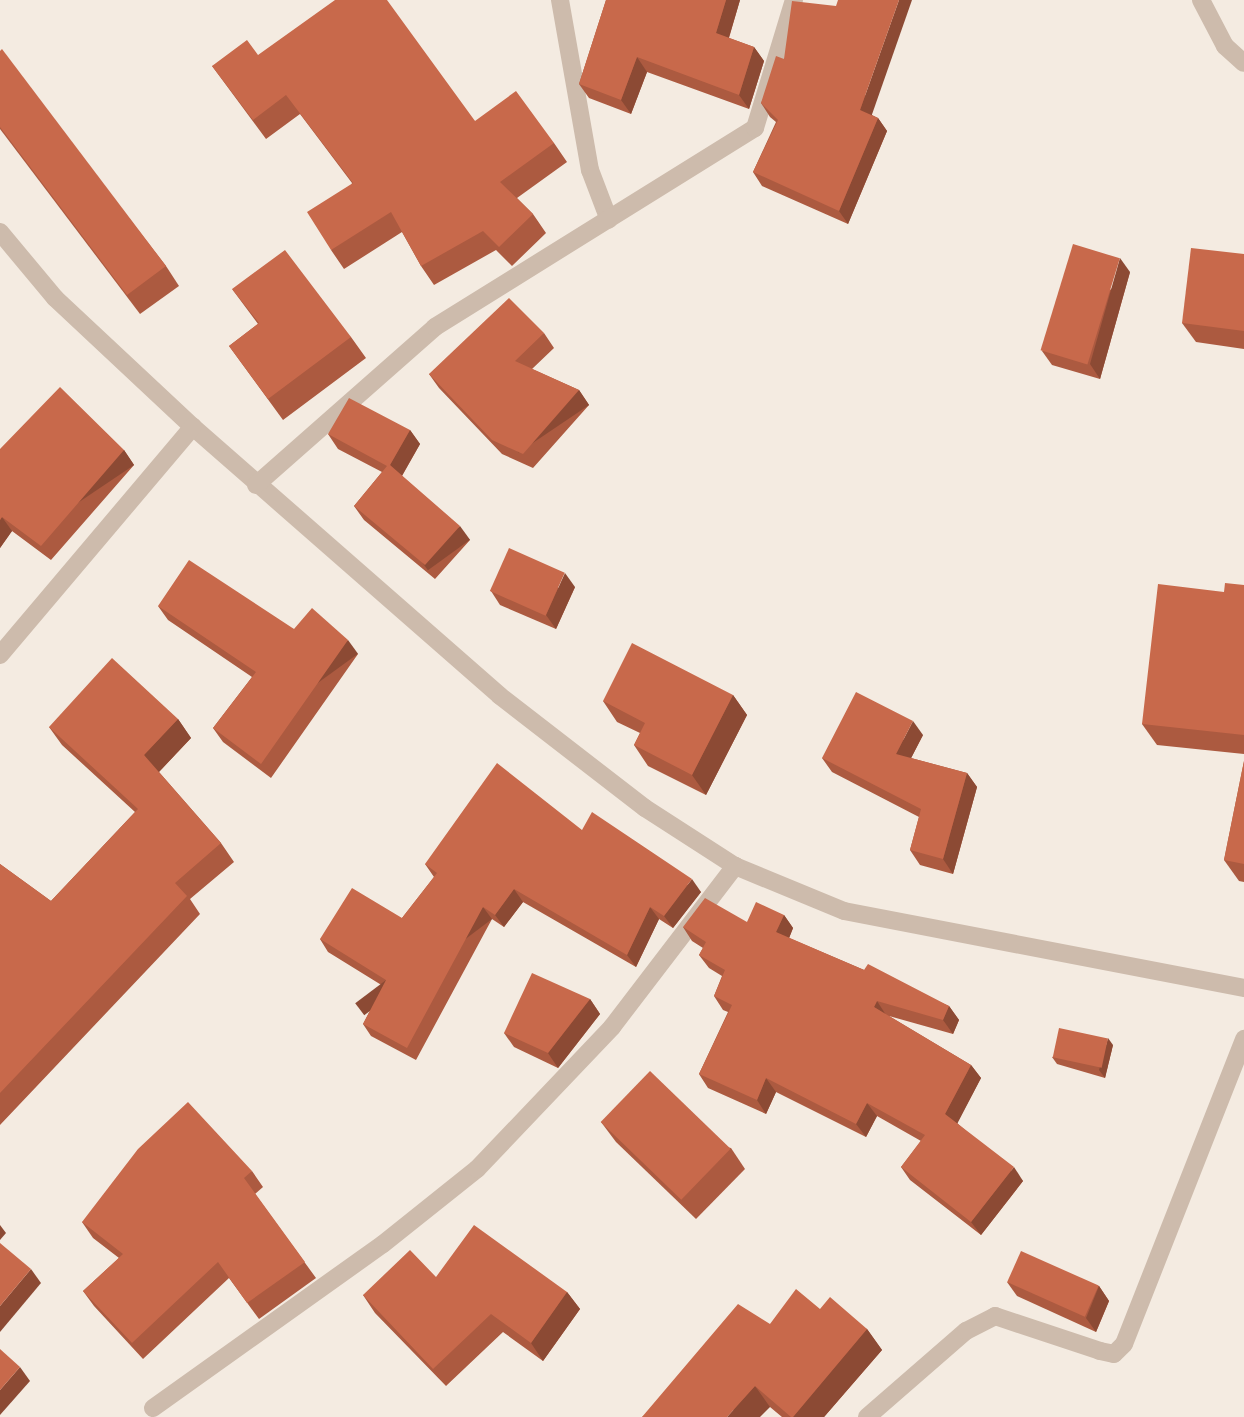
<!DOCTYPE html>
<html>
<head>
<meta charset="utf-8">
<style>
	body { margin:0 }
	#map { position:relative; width:1244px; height:1417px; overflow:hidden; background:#f4ebe1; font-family:Barlow,sans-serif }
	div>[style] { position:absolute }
	.street>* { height:18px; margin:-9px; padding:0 9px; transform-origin:9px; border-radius:9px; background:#cdbbac }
	.wall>* { inset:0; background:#ac5a40 }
	.shaded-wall>* { inset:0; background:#8c4a34; transform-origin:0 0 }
	.building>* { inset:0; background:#c8694b; transform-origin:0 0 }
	span { translate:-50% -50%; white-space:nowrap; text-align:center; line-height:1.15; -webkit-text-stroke:6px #fbf5ee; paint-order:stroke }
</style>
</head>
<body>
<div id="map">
	<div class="street">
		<i style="left:560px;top:0;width:173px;rotate:80deg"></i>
		<i style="left:590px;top:170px;width:53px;rotate:69.2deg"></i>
		<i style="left:1201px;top:0;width:52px;rotate:62.4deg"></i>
		<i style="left:1225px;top:46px;width:25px;rotate:42deg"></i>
		<i style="left:0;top:232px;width:86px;rotate:50.2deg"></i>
		<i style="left:55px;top:298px;width:189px;rotate:43.1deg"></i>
		<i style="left:193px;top:427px;width:408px;rotate:41.2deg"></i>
		<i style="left:500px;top:696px;width:183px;rotate:37.7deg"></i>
		<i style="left:645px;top:808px;width:107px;rotate:32.8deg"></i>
		<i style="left:735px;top:866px;width:118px;rotate:22.4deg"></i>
		<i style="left:844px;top:911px;width:407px;rotate:10.9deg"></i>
		<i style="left:256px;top:485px;width:239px;rotate:-41.4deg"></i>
		<i style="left:435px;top:327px;width:377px;rotate:-31.9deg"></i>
		<i style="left:755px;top:128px;width:134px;rotate:-73.1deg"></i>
		<i style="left:0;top:655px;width:299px;rotate:-49.8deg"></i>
		<i style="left:153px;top:1408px;width:282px;rotate:-35.5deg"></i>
		<i style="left:383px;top:1244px;width:120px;rotate:-38.6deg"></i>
		<i style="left:477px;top:1169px;width:196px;rotate:-46.4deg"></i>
		<i style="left:612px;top:1027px;width:203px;rotate:-52.6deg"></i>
		<i style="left:867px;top:1417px;width:131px;rotate:-41deg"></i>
		<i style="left:966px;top:1331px;width:33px;rotate:-27deg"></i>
		<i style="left:995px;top:1316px;width:111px;rotate:18.4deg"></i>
		<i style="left:1100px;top:1351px;width:14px;rotate:12deg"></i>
		<i style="left:1114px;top:1354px;width:14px;rotate:-45deg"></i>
		<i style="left:1124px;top:1344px;width:328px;rotate:-68.5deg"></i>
	</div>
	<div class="wall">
		<i style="clip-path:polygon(606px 0,740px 0,729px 38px,754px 47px,764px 61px,749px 109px,647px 72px,631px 114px,589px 98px,579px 84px)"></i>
		<i style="clip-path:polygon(836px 6px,872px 115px,878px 118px,887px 131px,848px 224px,762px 186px,753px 172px,776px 122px,770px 117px,761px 103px,784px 59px)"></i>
		<i style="clip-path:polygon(0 51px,166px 266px,179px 286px,140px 314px,0 129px)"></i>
		<i style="clip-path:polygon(258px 55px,475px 121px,554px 143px,567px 162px,517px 198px,533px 214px,546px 233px,512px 266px,496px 250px,434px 285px,421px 266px,402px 232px,344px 269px,331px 250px,352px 183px,300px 114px,266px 139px,212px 66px)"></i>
		<i style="clip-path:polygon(1244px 254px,1244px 349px,1196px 342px,1182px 323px)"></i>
		<i style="clip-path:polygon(1130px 272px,1100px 379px,1052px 365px,1042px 351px)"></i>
		<i style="clip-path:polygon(232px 289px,351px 337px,366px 358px,283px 420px,229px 346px,258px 324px)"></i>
		<i style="clip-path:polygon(544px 333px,554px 348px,532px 369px,579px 390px,589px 405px,533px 468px,502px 454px,439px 388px,429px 374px)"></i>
		<i style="clip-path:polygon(410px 430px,420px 444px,402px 476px,470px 540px,435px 579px,364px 520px,354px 506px,382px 472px,338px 449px,328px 434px)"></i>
		<i style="clip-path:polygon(0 449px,124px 450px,134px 465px,51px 560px,12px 531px,0 548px)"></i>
		<i style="clip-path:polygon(1244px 585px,1244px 754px,1157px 745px,1142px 724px,1224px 592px)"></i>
		<i style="clip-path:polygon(575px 587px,556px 629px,500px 605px,491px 591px)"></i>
		<i style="clip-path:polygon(158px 606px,294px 629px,358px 654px,271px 778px,223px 742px,213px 728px,252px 677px,168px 620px)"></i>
		<i style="clip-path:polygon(733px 695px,747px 715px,706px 795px,648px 766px,634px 745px,640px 733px,617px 722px,603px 701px)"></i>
		<i style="clip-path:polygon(178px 719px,191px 738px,159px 772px,221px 843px,234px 862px,190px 899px,200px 914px,0 1125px,0 864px,51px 901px,135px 812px,62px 745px,49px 727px)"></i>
		<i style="clip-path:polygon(923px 735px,911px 758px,967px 773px,977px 787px,953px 874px,920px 865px,910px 850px,919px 817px,832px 772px,822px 758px)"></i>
		<i style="clip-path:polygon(1244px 761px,1244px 882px,1239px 881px,1224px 860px)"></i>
		<i style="clip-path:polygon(582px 830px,701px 892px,673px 928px,659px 919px,636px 967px,523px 902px,504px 927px,492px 919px,416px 1060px,371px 1036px,363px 1024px,383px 986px,328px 952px,320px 939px,402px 918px,434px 877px,425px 864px)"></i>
		<i style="clip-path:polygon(784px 915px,793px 928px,789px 938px,949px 1006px,959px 1020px,953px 1034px,889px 1016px,971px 1065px,981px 1078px,957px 1123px,1023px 1181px,981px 1235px,910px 1180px,901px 1167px,921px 1141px,877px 1116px,866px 1137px,776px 1092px,766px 1114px,708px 1088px,699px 1074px,728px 1012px,723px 1010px,714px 996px,722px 976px,709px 968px,699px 955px,703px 948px,692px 941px,683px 927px,747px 922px)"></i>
		<i style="clip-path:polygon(590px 999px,600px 1014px,558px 1068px,514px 1047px,504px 1033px)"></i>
		<i style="clip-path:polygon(1113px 1045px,1105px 1078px,1057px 1064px,1052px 1057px)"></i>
		<i style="clip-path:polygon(601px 1122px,731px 1148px,745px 1169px,696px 1219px,616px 1142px)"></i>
		<i style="clip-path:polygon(252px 1171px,263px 1187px,255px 1194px,316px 1278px,259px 1319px,229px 1278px,143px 1359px,94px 1306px,83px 1291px,119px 1258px,93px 1238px,82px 1222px)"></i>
		<i style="clip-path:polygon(436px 1277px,567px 1292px,580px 1309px,543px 1361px,503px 1332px,446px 1386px,375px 1313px,363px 1295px)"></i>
		<i style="clip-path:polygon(1007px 1282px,1099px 1286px,1109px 1301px,1096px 1332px,1017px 1296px)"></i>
		<i style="clip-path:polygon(820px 1309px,867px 1329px,882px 1350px,824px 1417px,782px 1417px,770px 1407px,642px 1417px,770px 1324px)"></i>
	</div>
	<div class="shaded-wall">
		<i style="clip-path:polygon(726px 0,740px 0,726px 47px,716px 33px)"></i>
		<i style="clip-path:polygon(899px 0,912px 0,869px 123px,860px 110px)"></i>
		<i style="clip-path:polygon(754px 47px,764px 61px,749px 109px,739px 95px)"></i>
		<i style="clip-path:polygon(637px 57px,647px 72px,631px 114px,621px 100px)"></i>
		<i style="clip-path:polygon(878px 118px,887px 131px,848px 224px,839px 211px)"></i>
		<i style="clip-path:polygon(1120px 258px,1130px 272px,1100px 379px,1090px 364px)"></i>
		<i style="left:579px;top:390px;width:18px;height:85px;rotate:56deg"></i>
		<i style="clip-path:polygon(410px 430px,420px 444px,400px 479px,390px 465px)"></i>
		<i style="left:124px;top:450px;width:18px;height:127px;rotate:56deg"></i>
		<i style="clip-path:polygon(2px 517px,12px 531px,0 548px,0 520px)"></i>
		<i style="left:460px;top:526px;width:17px;height:52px;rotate:54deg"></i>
		<i style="clip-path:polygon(565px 573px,575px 587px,556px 629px,546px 615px)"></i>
		<i style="left:348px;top:640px;width:17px;height:151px;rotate:54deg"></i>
		<i style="clip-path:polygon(733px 695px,747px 715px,706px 795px,692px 775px)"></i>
		<i style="clip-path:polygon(178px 719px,191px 738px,157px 774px,144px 755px)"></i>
		<i style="clip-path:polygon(913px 721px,923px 735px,906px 768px,896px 754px)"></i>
		<i style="clip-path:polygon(967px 773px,977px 787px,953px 874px,943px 859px)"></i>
		<i style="clip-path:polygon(692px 879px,701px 892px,673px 928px,664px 916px)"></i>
		<i style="clip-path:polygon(514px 889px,523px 902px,504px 927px,495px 915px)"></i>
		<i style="left:483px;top:907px;width:15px;height:160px;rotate:53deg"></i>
		<i style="clip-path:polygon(650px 907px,659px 919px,636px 967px,627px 955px)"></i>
		<i style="clip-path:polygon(784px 915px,793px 928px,786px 946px,776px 932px)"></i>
		<i style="clip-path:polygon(590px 999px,600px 1014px,558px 1068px,548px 1053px)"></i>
		<i style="clip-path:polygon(877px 1001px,886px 1015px,874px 1007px)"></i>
		<i style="clip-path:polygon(949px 1006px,959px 1020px,953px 1034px,943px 1020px)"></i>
		<i style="clip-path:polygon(1108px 1038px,1113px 1045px,1105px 1078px,1099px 1070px)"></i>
		<i style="clip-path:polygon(971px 1065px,981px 1078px,955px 1128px,945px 1114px)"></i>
		<i style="clip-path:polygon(766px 1078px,776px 1092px,766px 1114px,757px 1100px)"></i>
		<i style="clip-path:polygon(867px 1103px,877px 1116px,866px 1137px,856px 1124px)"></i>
		<i style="clip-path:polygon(1014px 1167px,1023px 1181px,981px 1235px,971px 1222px)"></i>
		<i style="clip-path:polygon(0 1225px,6px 1233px,0 1240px)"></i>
		<i style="clip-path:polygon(31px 1269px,41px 1283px,0 1332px,0 1306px)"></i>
		<i style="clip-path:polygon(1099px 1286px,1109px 1301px,1096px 1332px,1086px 1318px)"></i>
		<i style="clip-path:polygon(567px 1292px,580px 1309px,543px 1361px,531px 1343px)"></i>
		<i style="clip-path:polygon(867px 1329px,882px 1350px,824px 1417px,793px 1417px)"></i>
		<i style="clip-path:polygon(20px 1367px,30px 1381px,0 1415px,0 1390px)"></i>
		<i style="clip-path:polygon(755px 1386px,770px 1407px,760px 1417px,727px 1417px)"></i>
	</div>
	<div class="building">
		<i style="clip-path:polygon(335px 0,387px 0,475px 121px,516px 91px,554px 143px,500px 182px,533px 214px,499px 247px,483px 231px,421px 266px,391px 212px,331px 250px,307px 212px,353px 183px,286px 95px,253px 120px,212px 66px,247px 40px,258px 55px)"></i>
		<i style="clip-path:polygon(606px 0,726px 0,716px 33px,754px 47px,739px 95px,637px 57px,621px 100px,579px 84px)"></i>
		<i style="clip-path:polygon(838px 0,899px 0,860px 110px,878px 118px,839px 211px,753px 172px,778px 120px,761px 103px,776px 56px,784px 59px,792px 1px,836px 6px)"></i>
		<i style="clip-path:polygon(2px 49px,166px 266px,127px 295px,0 127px,0 51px)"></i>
		<i style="left:1073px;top:244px;width:49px;height:111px;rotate:17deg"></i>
		<i style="clip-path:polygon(1191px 248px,1244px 254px,1244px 331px,1182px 323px)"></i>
		<i style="clip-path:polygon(285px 250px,351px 337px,268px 399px,229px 346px,259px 323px,232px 289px)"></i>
		<i style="clip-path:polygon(509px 298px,544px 333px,515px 361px,579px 390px,523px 454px,492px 440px,429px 374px)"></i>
		<i style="clip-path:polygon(60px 387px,124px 450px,41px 546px,2px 517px,0 520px,0 449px)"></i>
		<i style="clip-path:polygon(349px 398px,410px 430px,390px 465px,460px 526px,425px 565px,354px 506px,387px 466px,328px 434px)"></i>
		<i style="left:509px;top:548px;width:61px;height:47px;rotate:24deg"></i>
		<i style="clip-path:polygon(189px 560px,294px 629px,312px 608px,348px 640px,261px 764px,213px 728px,256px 672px,158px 606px)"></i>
		<i style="clip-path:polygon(1225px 583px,1244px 585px,1244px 735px,1142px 724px,1158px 584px,1224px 592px)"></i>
		<i style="clip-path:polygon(632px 643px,733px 695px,692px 775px,634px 745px,645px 723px,603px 701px)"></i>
		<i style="clip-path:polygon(112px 658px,178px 719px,144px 755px,221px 843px,175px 883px,187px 896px,0 1093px,0 864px,51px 901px,138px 809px,49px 727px)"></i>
		<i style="clip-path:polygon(856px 692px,913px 721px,896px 754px,967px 773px,943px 859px,910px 850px,921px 809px,822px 758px)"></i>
		<i style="clip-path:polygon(1244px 761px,1244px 864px,1224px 860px)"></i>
		<i style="clip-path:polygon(497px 763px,582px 830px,592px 812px,692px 879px,664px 916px,650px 907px,627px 955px,514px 889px,495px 915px,483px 907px,407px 1048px,363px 1024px,386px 980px,320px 939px,352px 888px,402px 918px,437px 873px,425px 864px)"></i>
		<i style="clip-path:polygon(705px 898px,747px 922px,756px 902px,784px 915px,776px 932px,864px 970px,868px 964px,949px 1006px,943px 1020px,877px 1001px,874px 1007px,971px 1065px,945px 1114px,1014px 1167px,971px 1222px,901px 1167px,925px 1135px,867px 1103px,856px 1124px,766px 1078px,757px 1100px,699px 1074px,732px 1005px,714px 996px,725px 970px,699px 955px,706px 942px,683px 927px)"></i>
		<i style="clip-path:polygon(532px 973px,590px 999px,548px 1053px,504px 1033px)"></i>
		<i style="left:1059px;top:1028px;width:50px;height:30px;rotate:12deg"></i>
		<i style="left:650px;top:1071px;width:112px;height:71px;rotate:44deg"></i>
		<i style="clip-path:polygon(188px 1102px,252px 1171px,244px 1178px,305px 1262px,247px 1303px,218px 1262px,132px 1343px,83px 1291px,123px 1254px,82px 1222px,138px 1149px)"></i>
		<i style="clip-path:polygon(474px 1225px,567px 1292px,531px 1343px,491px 1314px,433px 1369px,363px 1295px,410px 1250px,436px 1277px)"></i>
		<i style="clip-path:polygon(0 1243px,31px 1269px,0 1306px)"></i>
		<i style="left:1021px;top:1251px;width:85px;height:34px;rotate:24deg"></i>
		<i style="clip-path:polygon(796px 1289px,820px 1309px,830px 1297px,867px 1329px,793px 1417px,791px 1417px,755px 1386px,727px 1417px,642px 1417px,738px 1304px,770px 1324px)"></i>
		<i style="clip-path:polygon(0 1349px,20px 1367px,0 1390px)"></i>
	</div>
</div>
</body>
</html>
